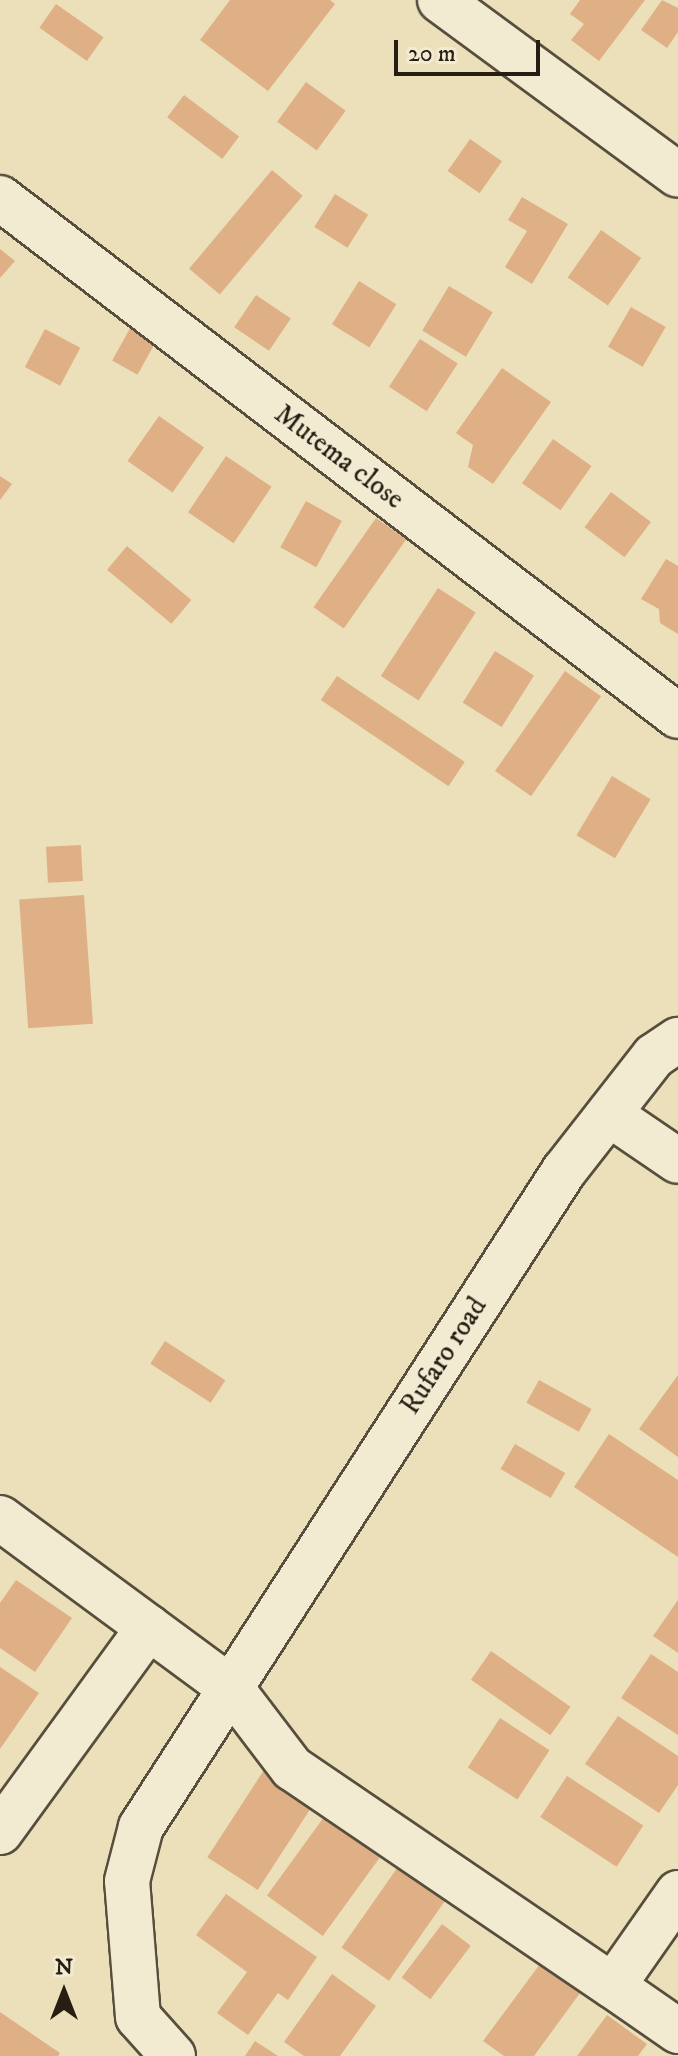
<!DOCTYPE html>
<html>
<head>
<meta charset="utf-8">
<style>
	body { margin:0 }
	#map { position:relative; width:678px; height:2056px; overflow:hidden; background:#ebe0ba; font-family:"IM FELL DW Pica",serif }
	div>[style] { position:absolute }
	.building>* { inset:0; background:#dfb086; transform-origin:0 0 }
	.roads { filter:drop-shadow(2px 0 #574e3d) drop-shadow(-2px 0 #574e3d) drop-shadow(0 2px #574e3d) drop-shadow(0 -2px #574e3d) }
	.minor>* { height:44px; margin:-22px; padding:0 22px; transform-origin:22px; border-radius:22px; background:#f2ebd2 }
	span { translate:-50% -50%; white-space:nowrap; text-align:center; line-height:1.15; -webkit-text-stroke:6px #f2ebd2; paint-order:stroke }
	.street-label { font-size:28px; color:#261d13 }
	.north { position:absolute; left:24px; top:1952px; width:80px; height:80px; -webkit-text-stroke:6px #f2ebd2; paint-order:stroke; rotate:0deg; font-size:22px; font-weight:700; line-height:32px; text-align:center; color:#261d13 }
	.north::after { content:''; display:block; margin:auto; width:28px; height:36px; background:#261d13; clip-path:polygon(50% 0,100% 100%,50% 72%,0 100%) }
	.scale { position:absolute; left:394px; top:40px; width:146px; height:36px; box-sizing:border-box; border:4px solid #261d13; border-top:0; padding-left:10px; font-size:24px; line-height:28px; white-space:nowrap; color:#261d13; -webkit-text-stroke:6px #f2ebd2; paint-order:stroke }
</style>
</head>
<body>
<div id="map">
	<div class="building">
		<i style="clip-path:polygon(230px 0,330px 0,335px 4px,268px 91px,200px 40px)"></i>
		<i style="clip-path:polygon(580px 0,645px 0,599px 61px,571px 40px,584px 24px,570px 14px)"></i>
		<i style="clip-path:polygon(662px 0,678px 8px,678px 32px,667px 48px,641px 30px)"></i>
		<i style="left:56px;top:4px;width:58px;height:29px;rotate:35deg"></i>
		<i style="left:306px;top:82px;width:49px;height:49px;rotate:36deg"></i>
		<i style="left:184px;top:95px;width:69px;height:28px;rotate:37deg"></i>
		<i style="left:470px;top:139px;width:39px;height:39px;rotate:35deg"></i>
		<i style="left:272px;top:170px;width:40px;height:129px;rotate:40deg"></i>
		<i style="left:335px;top:194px;width:39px;height:39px;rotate:32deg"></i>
		<i style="clip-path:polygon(522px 197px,568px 224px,532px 284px,505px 267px,527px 231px,508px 220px)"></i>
		<i style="left:601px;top:230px;width:49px;height:58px;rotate:35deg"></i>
		<i style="clip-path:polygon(0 249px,15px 261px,0 278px)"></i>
		<i style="left:359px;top:281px;width:44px;height:51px;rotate:32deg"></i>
		<i style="left:449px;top:286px;width:51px;height:52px;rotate:31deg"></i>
		<i style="left:256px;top:295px;width:42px;height:39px;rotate:34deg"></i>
		<i style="left:631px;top:307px;width:40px;height:46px;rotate:30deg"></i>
		<i style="left:133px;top:323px;width:29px;height:43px;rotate:29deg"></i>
		<i style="left:45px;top:329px;width:40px;height:43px;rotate:28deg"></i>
		<i style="left:420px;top:339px;width:45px;height:57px;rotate:33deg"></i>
		<i style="clip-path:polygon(502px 368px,551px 402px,493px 484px,468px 467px,473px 445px,456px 433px)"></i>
		<i style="left:159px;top:416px;width:55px;height:55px;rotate:35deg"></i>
		<i style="left:553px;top:439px;width:47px;height:54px;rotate:35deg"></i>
		<i style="left:226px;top:456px;width:55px;height:68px;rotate:34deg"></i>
		<i style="clip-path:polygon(0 476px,12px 484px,0 500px)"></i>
		<i style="left:611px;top:492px;width:50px;height:44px;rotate:37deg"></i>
		<i style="left:306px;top:501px;width:41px;height:53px;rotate:29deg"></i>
		<i style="left:376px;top:518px;width:37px;height:109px;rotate:35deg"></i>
		<i style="left:127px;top:546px;width:84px;height:31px;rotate:40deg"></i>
		<i style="clip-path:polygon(666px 559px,678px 566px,678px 634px,660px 623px,659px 609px,641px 599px)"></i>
		<i style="left:438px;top:588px;width:45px;height:105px;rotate:33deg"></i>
		<i style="left:495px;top:651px;width:46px;height:61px;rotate:32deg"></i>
		<i style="left:565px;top:671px;width:44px;height:122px;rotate:35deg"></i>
		<i style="left:337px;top:676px;width:154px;height:29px;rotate:34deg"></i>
		<i style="left:612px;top:776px;width:45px;height:69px;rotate:31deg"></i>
		<i style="left:81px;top:845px;width:36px;height:35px;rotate:87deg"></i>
		<i style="left:84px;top:895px;width:129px;height:65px;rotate:86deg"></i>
		<i style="left:165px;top:1341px;width:72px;height:27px;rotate:33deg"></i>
		<i style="clip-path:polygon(678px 1375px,678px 1457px,639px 1429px)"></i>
		<i style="left:539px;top:1380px;width:60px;height:26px;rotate:29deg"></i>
		<i style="clip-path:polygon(609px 1434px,678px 1480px,678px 1557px,574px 1487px)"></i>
		<i style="left:515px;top:1444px;width:58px;height:29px;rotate:30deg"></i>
		<i style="clip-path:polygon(16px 1580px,72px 1618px,35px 1672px,0 1648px,0 1603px)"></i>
		<i style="clip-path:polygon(678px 1600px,678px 1653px,653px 1636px)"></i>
		<i style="left:491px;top:1651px;width:97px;height:35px;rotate:35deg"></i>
		<i style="clip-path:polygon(651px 1654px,678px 1672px,678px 1735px,621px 1698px)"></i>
		<i style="clip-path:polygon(0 1667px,39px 1693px,0 1749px)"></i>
		<i style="clip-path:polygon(618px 1716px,678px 1756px,678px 1785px,659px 1813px,585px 1764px)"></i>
		<i style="left:500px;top:1718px;width:59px;height:59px;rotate:33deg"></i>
		<i style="left:264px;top:1770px;width:60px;height:104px;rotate:33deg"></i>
		<i style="left:567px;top:1776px;width:91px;height:49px;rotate:33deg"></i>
		<i style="left:324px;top:1817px;width:69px;height:97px;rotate:36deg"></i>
		<i style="left:400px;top:1864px;width:58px;height:102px;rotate:35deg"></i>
		<i style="clip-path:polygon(226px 1894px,317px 1957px,288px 2000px,278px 1993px,248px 2035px,217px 2013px,247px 1972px,196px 1935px)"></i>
		<i style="left:442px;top:1924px;width:36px;height:67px;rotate:37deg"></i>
		<i style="clip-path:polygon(540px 1964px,580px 1993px,534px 2056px,504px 2056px,483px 2041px)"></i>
		<i style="clip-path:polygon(332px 1974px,376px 2006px,340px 2056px,304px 2056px,284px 2042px)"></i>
		<i style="clip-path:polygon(0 2012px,60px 2053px,58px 2056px,0 2056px)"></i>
		<i style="clip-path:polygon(607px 2015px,647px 2044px,638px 2056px,577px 2056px)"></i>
		<i style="clip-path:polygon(255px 2041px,278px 2056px,245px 2056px)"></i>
	</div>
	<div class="roads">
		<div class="minor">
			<i style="left:440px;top:0;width:295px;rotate:36.3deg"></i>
			<i style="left:0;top:198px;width:853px;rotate:37.38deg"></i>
			<i style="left:609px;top:1114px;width:83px;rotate:34.3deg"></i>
			<i style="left:0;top:1518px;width:287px;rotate:36.4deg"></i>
			<i style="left:231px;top:1688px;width:101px;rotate:52.7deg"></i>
			<i style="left:292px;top:1768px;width:388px;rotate:34.2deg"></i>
			<i style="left:0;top:1832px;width:253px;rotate:-54deg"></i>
			<i style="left:678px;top:1893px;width:113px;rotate:125deg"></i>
			<i style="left:613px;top:1986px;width:79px;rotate:34.7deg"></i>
			<i style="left:173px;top:2056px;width:52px;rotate:-131.9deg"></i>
			<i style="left:138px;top:2017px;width:136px;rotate:-94.6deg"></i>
			<i style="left:127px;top:1881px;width:56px;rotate:-75.5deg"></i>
			<i style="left:141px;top:1827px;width:781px;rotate:-57.19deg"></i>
			<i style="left:564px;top:1171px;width:146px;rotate:-52deg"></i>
			<i style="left:654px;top:1056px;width:29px;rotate:-34deg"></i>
		</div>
	</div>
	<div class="street-label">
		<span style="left:339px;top:457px;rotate:37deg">Mutema close</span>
		<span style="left:444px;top:1356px;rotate:-57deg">Rufaro road</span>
	</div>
	<div class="north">N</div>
	<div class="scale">20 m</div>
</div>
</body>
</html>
